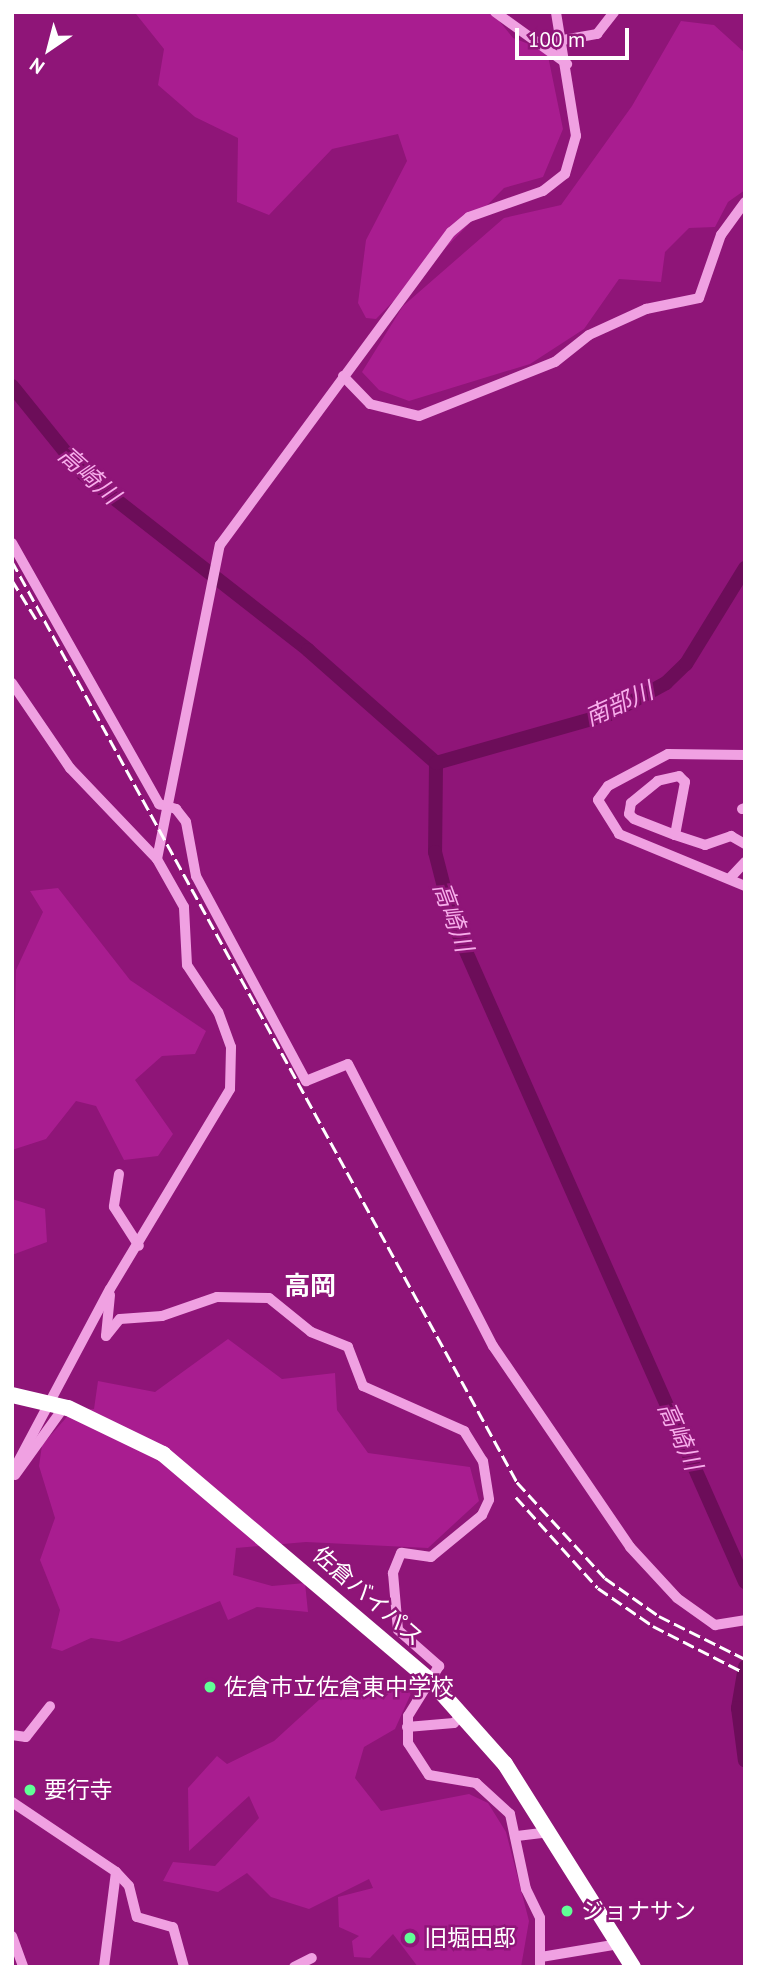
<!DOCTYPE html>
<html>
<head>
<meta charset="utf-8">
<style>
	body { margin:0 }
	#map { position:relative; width:757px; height:1979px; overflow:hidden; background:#8f1578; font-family:"PT Sans","Noto Sans JP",sans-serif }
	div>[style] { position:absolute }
	.green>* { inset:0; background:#a91d90 }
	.river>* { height:14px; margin:-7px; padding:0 7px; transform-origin:7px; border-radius:7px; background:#6c0d59 }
	.minor>* { height:10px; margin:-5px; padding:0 5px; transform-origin:5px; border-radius:5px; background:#f0a1e2 }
	.highway>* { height:16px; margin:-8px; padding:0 8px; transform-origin:8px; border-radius:8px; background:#fff }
	.rail>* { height:2.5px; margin-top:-1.25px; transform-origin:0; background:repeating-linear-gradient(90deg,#fff 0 12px,transparent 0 17px) }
	.dots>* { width:19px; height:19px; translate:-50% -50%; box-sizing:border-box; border:4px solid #8f1578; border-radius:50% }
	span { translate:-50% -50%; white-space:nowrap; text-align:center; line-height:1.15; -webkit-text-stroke:5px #8f1578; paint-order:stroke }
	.street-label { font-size:23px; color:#fff }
	.poi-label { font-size:23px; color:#fff }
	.left { translate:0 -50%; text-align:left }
	.water-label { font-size:24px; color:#f7adeb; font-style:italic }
	.quarter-label { font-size:26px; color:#fff; font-weight:700 }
	.frame { position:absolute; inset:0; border:14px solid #fff; pointer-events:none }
	.north { position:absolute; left:14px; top:14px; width:70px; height:70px; -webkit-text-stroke:5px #8f1578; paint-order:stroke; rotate:215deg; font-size:19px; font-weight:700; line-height:28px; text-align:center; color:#fff }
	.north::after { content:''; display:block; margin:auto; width:24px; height:32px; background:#fff; clip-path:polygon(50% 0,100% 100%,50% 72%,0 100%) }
	.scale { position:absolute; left:515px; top:28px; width:114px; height:32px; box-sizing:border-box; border:4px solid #fff; border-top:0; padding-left:9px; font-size:21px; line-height:24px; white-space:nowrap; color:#fff; -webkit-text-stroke:5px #8f1578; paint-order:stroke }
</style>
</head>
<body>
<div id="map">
	<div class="green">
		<i style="clip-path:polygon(492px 12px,513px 38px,547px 51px,563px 129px,543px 177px,504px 188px,376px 319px,366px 318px,358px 303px,366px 240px,407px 161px,398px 134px,332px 149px,269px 215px,237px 202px,238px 138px,195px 117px,158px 85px,164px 49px,136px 14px)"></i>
		<i style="clip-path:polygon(681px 21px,714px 25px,745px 53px,745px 190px,728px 202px,715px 227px,689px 228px,665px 252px,661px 282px,619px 279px,584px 329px,530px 364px,409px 401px,379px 390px,362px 372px,403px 306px,504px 218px,561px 205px,632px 106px)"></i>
		<i style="clip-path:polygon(58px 888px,130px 980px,206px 1031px,195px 1054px,162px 1056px,135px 1080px,173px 1134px,158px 1156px,124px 1160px,96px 1106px,76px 1101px,46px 1139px,12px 1150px,16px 970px,43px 912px,30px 891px)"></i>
		<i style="clip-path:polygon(12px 1199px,45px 1209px,47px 1242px,12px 1255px)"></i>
		<i style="clip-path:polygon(228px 1339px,282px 1379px,335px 1373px,337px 1410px,368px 1453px,470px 1467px,479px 1501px,428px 1548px,306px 1542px,236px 1548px,233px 1575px,272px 1586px,305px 1583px,308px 1612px,257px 1607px,228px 1620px,220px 1601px,119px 1642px,91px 1638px,62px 1651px,51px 1648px,60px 1610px,40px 1560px,55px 1518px,39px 1466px,42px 1445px,73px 1410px,94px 1409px,98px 1381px,155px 1392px)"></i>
		<i style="clip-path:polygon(385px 1687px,413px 1689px,395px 1729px,364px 1747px,355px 1778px,381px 1811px,469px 1794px,488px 1803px,506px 1832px,529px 1921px,521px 1967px,418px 1967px,393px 1934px,370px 1958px,354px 1957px,352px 1941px,359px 1936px,339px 1927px,338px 1897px,373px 1888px,369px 1879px,309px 1909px,271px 1897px,247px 1873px,218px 1892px,163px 1881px,173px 1862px,215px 1866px,259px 1818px,249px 1796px,189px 1851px,188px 1788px,217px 1756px,227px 1764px,274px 1741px,320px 1699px)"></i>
	</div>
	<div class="river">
		<i style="left:12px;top:386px;width:113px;rotate:51.1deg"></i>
		<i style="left:83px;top:474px;width:286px;rotate:38deg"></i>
		<i style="left:308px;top:650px;width:171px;rotate:41.4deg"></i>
		<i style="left:436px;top:763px;width:89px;rotate:90.6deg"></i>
		<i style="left:435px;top:852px;width:72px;rotate:75.6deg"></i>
		<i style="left:453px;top:922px;width:722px;rotate:66.13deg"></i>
		<i style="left:436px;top:763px;width:180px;rotate:-15.8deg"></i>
		<i style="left:609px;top:714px;width:65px;rotate:-28.5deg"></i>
		<i style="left:666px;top:683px;width:28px;rotate:-44deg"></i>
		<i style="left:686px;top:664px;width:113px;rotate:-58.4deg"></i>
		<i style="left:745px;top:1667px;width:42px;rotate:99.7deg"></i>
		<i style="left:738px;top:1708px;width:53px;rotate:82.5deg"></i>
	</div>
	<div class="minor">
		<i style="left:495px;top:12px;width:89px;rotate:35.8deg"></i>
		<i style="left:563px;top:40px;width:35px;rotate:-10deg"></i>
		<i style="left:597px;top:34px;width:28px;rotate:-52deg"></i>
		<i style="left:343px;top:376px;width:39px;rotate:46deg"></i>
		<i style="left:370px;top:404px;width:50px;rotate:13.8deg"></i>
		<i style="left:419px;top:416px;width:146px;rotate:-21.7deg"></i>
		<i style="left:555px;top:362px;width:43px;rotate:-38.5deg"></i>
		<i style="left:589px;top:335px;width:63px;rotate:-24.5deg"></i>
		<i style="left:646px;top:309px;width:54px;rotate:-11.7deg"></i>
		<i style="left:699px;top:298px;width:67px;rotate:-70.8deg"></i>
		<i style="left:721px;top:235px;width:41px;rotate:-54deg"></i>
		<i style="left:12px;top:543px;width:300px;rotate:60.6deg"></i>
		<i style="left:159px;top:804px;width:18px;rotate:16deg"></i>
		<i style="left:176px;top:809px;width:16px;rotate:52deg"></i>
		<i style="left:186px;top:822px;width:55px;rotate:79.5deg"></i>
		<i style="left:196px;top:876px;width:233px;rotate:61.8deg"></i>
		<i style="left:306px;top:1081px;width:45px;rotate:-22deg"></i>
		<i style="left:348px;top:1064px;width:317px;rotate:62.8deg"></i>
		<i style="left:493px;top:1346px;width:243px;rotate:55.7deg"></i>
		<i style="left:630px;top:1547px;width:69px;rotate:47.3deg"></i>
		<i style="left:677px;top:1598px;width:47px;rotate:35.4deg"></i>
		<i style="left:715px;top:1625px;width:30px;rotate:-9deg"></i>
		<i style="left:12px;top:683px;width:103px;rotate:55.7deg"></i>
		<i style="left:70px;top:768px;width:126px;rotate:46.3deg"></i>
		<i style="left:745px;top:755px;width:77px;rotate:-179.3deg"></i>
		<i style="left:668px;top:754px;width:68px;rotate:151.9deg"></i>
		<i style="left:608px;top:786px;width:17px;rotate:126deg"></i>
		<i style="left:598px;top:800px;width:40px;rotate:58deg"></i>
		<i style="left:619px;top:834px;width:136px;rotate:22.4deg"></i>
		<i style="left:742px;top:809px;width:3px;rotate:-18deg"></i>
		<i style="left:675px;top:835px;width:54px;rotate:-79.3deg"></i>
		<i style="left:685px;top:782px;width:8px;rotate:-135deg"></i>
		<i style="left:679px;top:776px;width:22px;rotate:167deg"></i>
		<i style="left:658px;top:781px;width:35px;rotate:141deg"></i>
		<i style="left:631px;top:803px;width:11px;rotate:100deg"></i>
		<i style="left:629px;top:814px;width:7px;rotate:45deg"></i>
		<i style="left:634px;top:819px;width:44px;rotate:21.3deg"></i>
		<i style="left:675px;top:835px;width:32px;rotate:18deg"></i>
		<i style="left:705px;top:845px;width:28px;rotate:-19deg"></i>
		<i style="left:731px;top:836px;width:16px;rotate:30deg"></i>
		<i style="left:731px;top:877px;width:21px;rotate:-47deg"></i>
		<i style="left:119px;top:1174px;width:33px;rotate:99deg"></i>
		<i style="left:114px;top:1207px;width:46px;rotate:57.3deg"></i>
		<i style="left:110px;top:1295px;width:41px;rotate:95.6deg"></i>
		<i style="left:106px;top:1336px;width:22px;rotate:-51deg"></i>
		<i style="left:120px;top:1319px;width:42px;rotate:-4.1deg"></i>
		<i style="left:162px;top:1316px;width:58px;rotate:-19.1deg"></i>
		<i style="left:217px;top:1297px;width:52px;rotate:1.1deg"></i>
		<i style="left:269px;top:1298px;width:54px;rotate:39deg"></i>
		<i style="left:311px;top:1332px;width:40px;rotate:22deg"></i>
		<i style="left:348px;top:1347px;width:42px;rotate:69deg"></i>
		<i style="left:363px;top:1386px;width:111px;rotate:24deg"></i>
		<i style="left:464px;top:1431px;width:36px;rotate:58deg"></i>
		<i style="left:483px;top:1461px;width:39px;rotate:81deg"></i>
		<i style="left:489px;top:1500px;width:17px;rotate:115deg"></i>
		<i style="left:482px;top:1515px;width:66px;rotate:140.5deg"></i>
		<i style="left:431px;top:1557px;width:30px;rotate:-172deg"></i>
		<i style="left:401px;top:1553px;width:22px;rotate:112deg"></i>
		<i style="left:393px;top:1573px;width:57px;rotate:85deg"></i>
		<i style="left:398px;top:1630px;width:55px;rotate:41.3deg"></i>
		<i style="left:439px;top:1666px;width:59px;rotate:121.8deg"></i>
		<i style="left:408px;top:1716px;width:27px;rotate:90deg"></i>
		<i style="left:408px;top:1743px;width:38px;rotate:57deg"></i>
		<i style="left:429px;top:1775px;width:48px;rotate:9.7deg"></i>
		<i style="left:476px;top:1783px;width:46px;rotate:42.4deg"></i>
		<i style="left:510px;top:1814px;width:77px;rotate:78deg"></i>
		<i style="left:526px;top:1889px;width:32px;rotate:64deg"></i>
		<i style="left:540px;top:1918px;width:49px;rotate:90deg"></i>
		<i style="left:12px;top:1473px;width:208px;rotate:-62deg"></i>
		<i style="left:110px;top:1289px;width:233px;rotate:-59deg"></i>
		<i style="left:230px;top:1089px;width:42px;rotate:-88.6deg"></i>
		<i style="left:231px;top:1047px;width:37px;rotate:-110deg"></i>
		<i style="left:218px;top:1012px;width:56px;rotate:-123.4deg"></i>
		<i style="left:187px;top:965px;width:58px;rotate:-93deg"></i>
		<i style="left:184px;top:907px;width:55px;rotate:-119.4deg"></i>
		<i style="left:157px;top:859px;width:320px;rotate:-78.7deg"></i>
		<i style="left:220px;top:545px;width:389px;rotate:-53.6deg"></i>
		<i style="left:451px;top:232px;width:23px;rotate:-40deg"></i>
		<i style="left:469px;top:217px;width:78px;rotate:-19.4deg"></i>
		<i style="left:543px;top:191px;width:28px;rotate:-38deg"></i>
		<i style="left:565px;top:174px;width:40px;rotate:-74deg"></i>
		<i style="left:576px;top:136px;width:126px;rotate:-99.2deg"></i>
		<i style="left:15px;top:1475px;width:84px;rotate:-54.2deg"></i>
		<i style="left:407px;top:1727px;width:47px;rotate:-4.9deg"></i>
		<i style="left:454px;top:1723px;width:13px;rotate:-48deg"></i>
		<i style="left:12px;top:1735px;width:14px;rotate:8deg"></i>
		<i style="left:26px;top:1737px;width:39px;rotate:-52deg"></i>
		<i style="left:12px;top:1802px;width:125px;rotate:33.9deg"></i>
		<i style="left:116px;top:1872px;width:96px;rotate:97.2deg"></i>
		<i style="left:517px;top:1836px;width:31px;rotate:-7deg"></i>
		<i style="left:116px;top:1872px;width:19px;rotate:47deg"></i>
		<i style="left:129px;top:1886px;width:32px;rotate:76deg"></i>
		<i style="left:137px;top:1917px;width:37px;rotate:16deg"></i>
		<i style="left:173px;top:1927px;width:41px;rotate:74.6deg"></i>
		<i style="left:12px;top:1936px;width:33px;rotate:70deg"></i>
		<i style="left:541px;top:1957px;width:79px;rotate:-9.5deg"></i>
		<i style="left:294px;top:1967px;width:20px;rotate:-27deg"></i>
	</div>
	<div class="highway">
		<i style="left:12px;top:1395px;width:57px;rotate:13.1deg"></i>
		<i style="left:68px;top:1408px;width:106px;rotate:25.8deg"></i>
		<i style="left:163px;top:1454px;width:351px;rotate:40.3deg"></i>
		<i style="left:431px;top:1681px;width:111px;rotate:48.3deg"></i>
		<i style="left:505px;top:1764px;width:240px;rotate:57.8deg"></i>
	</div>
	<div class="rail">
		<i style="left:12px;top:561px;width:1050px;rotate:61.26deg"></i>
		<i style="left:517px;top:1482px;width:130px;rotate:47.5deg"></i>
		<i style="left:605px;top:1578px;width:66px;rotate:35.1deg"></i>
		<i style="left:659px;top:1616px;width:96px;rotate:26.6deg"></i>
		<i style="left:12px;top:580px;width:46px;rotate:58.4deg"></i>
		<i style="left:516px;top:1497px;width:122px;rotate:48deg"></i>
		<i style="left:598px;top:1588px;width:67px;rotate:34.6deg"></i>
		<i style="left:653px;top:1626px;width:103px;rotate:27.1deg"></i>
	</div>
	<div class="dots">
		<i style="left:210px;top:1687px;background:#60ff96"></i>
		<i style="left:30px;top:1790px;background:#60ff96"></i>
		<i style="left:567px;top:1911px;background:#60ff96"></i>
		<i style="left:410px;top:1938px;background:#60ff96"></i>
	</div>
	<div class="street-label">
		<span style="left:368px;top:1596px;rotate:41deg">佐倉バイパス</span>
	</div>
	<div class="poi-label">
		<span class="left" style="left:224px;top:1687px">佐倉市立佐倉東中学校</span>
		<span class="left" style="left:44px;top:1790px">要行寺</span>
		<span class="left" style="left:581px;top:1911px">ジョナサン</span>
		<span class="left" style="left:424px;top:1938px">旧堀田邸</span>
	</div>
	<div class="water-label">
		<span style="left:89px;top:475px;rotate:42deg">高崎川</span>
		<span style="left:619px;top:704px;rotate:-24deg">南部川</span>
		<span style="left:453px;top:917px;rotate:70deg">高崎川</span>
		<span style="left:680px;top:1436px;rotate:66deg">高崎川</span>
	</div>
	<div class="quarter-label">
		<span style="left:310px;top:1286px">高岡</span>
	</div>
	<div class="frame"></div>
	<div class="north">N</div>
	<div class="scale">100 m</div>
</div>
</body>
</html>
